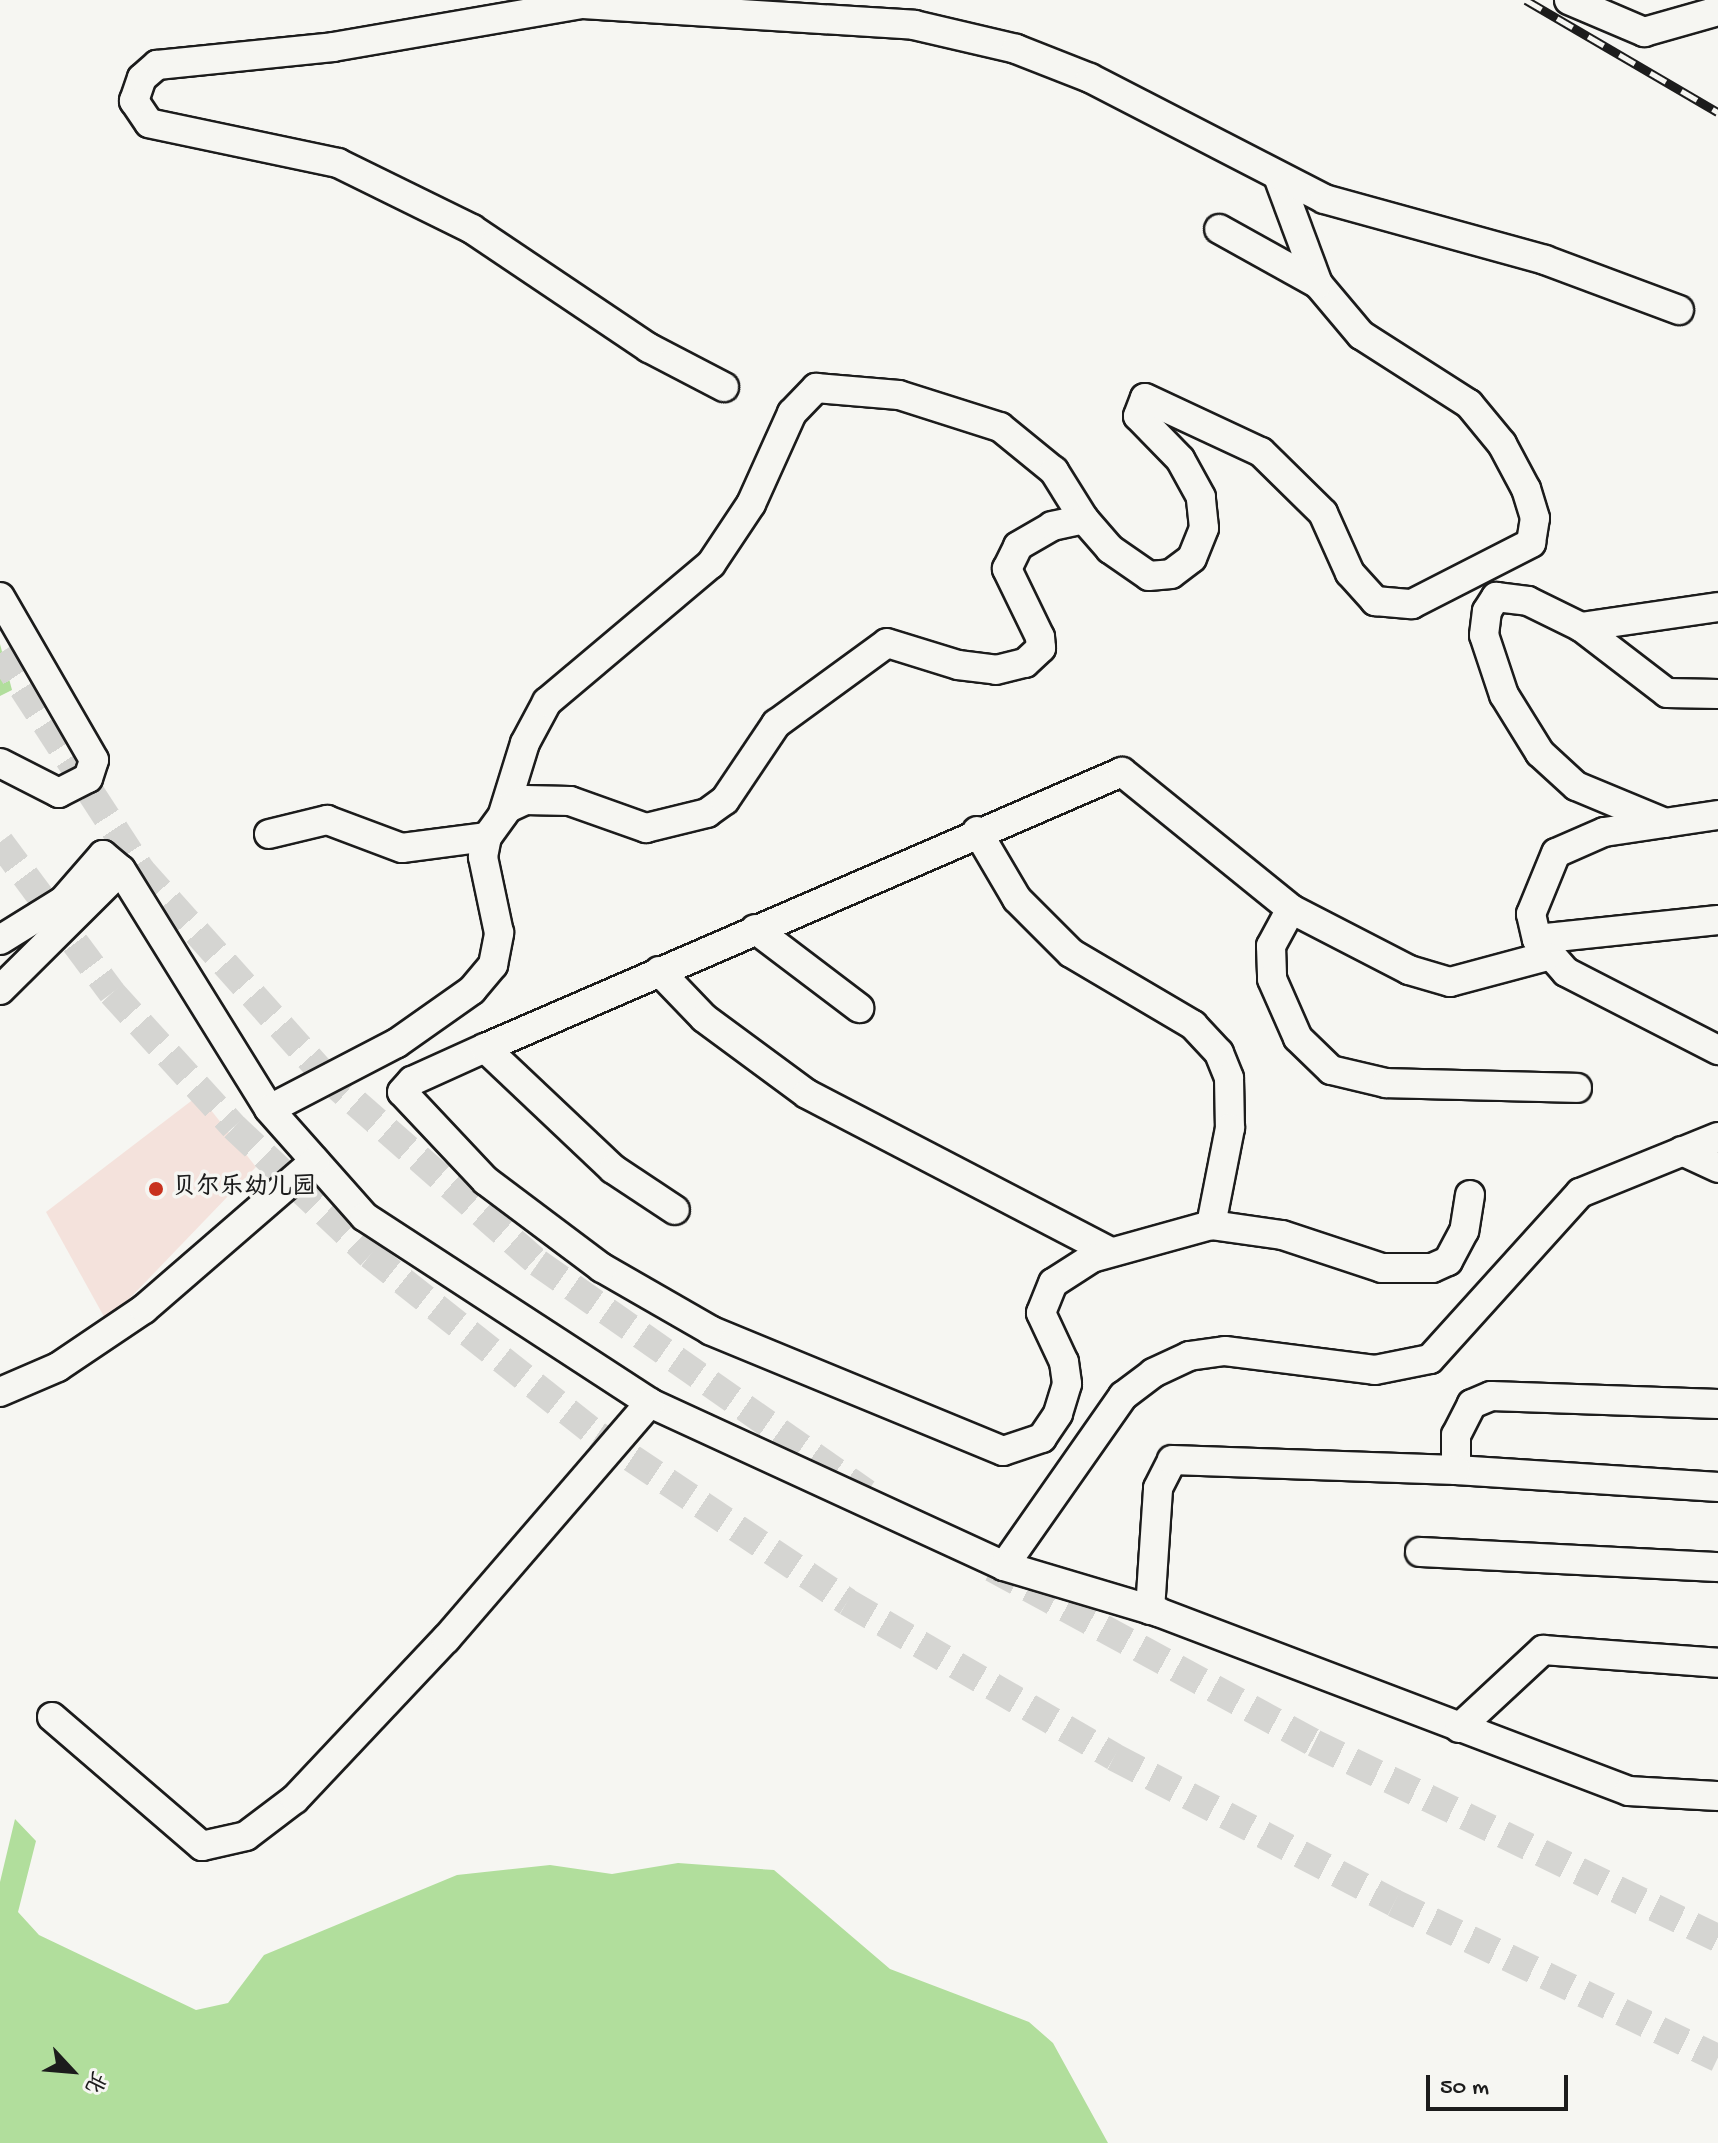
<!DOCTYPE html>
<html>
<head>
<meta charset="utf-8">
<style>
	body { margin:0 }
	#map { position:relative; width:1718px; height:2143px; overflow:hidden; background:#f6f6f2; font-family:"Gochi Hand","LXGW WenKai TC",sans-serif }
	div>[style] { position:absolute }
	.built>* { inset:0; background:#f4e2dc }
	.green>* { inset:0; background:#b1de9c }
	.minor-tunnel>* { height:28px; margin-top:-14px; transform-origin:0; background:repeating-linear-gradient(90deg,#d5d5d2 0 28px,transparent 0 42px) }
	.roads { filter:drop-shadow(2px 0 #1c1c1c) drop-shadow(-2px 0 #1c1c1c) drop-shadow(0 2px #1c1c1c) drop-shadow(0 -2px #1c1c1c) }
	.minor>* { height:28px; margin:-14px; padding:0 14px; transform-origin:14px; border-radius:14px; background:#f6f6f2 }
	.rail>* { height:9px; margin-top:-4.5px; transform-origin:0; background:repeating-linear-gradient(90deg,#f6f6f2 0 18px,#1c1c1c 0 36px); box-sizing:border-box; border-block:2px solid #1c1c1c }
	.dots>* { width:22px; height:22px; translate:-50% -50%; box-sizing:border-box; border:4px solid #f6f6f2; border-radius:50% }
	span { translate:-50% -50%; white-space:nowrap; text-align:center; line-height:1.15; -webkit-text-stroke:7px #f6f6f2; paint-order:stroke }
	.poi-label { font-size:24px; color:#1c1c1c; font-weight:700 }
	.left { translate:0 -50%; text-align:left }
	.north { position:absolute; left:32px; top:2031px; width:80px; height:80px; -webkit-text-stroke:6px #f6f6f2; paint-order:stroke; rotate:116deg; font-size:22px; font-weight:700; line-height:32px; text-align:center; color:#1c1c1c }
	.north::after { content:''; display:block; margin:auto; width:28px; height:36px; background:#1c1c1c; clip-path:polygon(50% 0,100% 100%,50% 72%,0 100%) }
	.scale { position:absolute; left:1426px; top:2075px; width:142px; height:36px; box-sizing:border-box; border:4px solid #1c1c1c; border-top:0; padding-left:10px; font-size:24px; line-height:28px; white-space:nowrap; color:#1c1c1c; -webkit-text-stroke:6px #f6f6f2; paint-order:stroke }
</style>
</head>
<body>
<div id="map">
	<div class="built">
		<i style="clip-path:polygon(199px 1095px,256px 1167px,107px 1322px,46px 1212px)"></i>
	</div>
	<div class="green">
		<i style="clip-path:polygon(0 644px,12px 690px,0 696px)"></i>
		<i style="clip-path:polygon(15px 1819px,36px 1841px,18px 1912px,39px 1935px,196px 2010px,228px 2003px,264px 1955px,457px 1875px,550px 1865px,612px 1874px,678px 1863px,774px 1870px,890px 1969px,1029px 2022px,1053px 2043px,1108px 2143px,0 2143px,0 1882px)"></i>
	</div>
	<div class="minor-tunnel">
		<i style="left:0;top:653px;width:259px;rotate:57deg"></i>
		<i style="left:141px;top:870px;width:275px;rotate:48.2deg"></i>
		<i style="left:324px;top:1075px;width:285px;rotate:41.3deg"></i>
		<i style="left:538px;top:1263px;width:401px;rotate:35deg"></i>
		<i style="left:0;top:842px;width:188px;rotate:53.4deg"></i>
		<i style="left:112px;top:993px;width:181px;rotate:47.7deg"></i>
		<i style="left:234px;top:1127px;width:187px;rotate:43.3deg"></i>
		<i style="left:370px;top:1255px;width:290px;rotate:38.4deg"></i>
		<i style="left:597px;top:1435px;width:301px;rotate:33.7deg"></i>
		<i style="left:847px;top:1602px;width:309px;rotate:30.1deg"></i>
		<i style="left:1114px;top:1757px;width:316px;rotate:27.5deg"></i>
		<i style="left:1394px;top:1903px;width:359px;rotate:25.6deg"></i>
		<i style="left:992px;top:1568px;width:366px;rotate:28.5deg"></i>
		<i style="left:1314px;top:1743px;width:449px;rotate:25.8deg"></i>
	</div>
	<div class="roads">
		<div class="minor">
			<i style="left:1569px;top:0;width:82px;rotate:23.1deg"></i>
			<i style="left:1644px;top:32px;width:77px;rotate:-15.8deg"></i>
			<i style="left:1279px;top:179px;width:112px;rotate:69.6deg"></i>
			<i style="left:724px;top:387px;width:85px;rotate:-152.5deg"></i>
			<i style="left:649px;top:348px;width:213px;rotate:-146.1deg"></i>
			<i style="left:472px;top:229px;width:149px;rotate:-153.8deg"></i>
			<i style="left:338px;top:163px;width:193px;rotate:-168.1deg"></i>
			<i style="left:149px;top:123px;width:27px;rotate:-124deg"></i>
			<i style="left:134px;top:101px;width:24px;rotate:-71deg"></i>
			<i style="left:142px;top:78px;width:20px;rotate:-41deg"></i>
			<i style="left:157px;top:65px;width:177px;rotate:-5.8deg"></i>
			<i style="left:333px;top:47px;width:254px;rotate:-9.8deg"></i>
			<i style="left:583px;top:4px;width:332px;rotate:3.6deg"></i>
			<i style="left:914px;top:25px;width:105px;rotate:13.2deg"></i>
			<i style="left:1016px;top:49px;width:79px;rotate:21.4deg"></i>
			<i style="left:1090px;top:78px;width:263px;rotate:27.3deg"></i>
			<i style="left:1324px;top:199px;width:229px;rotate:15.4deg"></i>
			<i style="left:1545px;top:260px;width:143px;rotate:20.5deg"></i>
			<i style="left:0;top:597px;width:188px;rotate:60deg"></i>
			<i style="left:94px;top:760px;width:19px;rotate:108deg"></i>
			<i style="left:88px;top:778px;width:33px;rotate:153deg"></i>
			<i style="left:59px;top:793px;width:66px;rotate:-153deg"></i>
			<i style="left:1581px;top:627px;width:138px;rotate:-8.3deg"></i>
			<i style="left:503px;top:814px;width:74px;rotate:-72.8deg"></i>
			<i style="left:525px;top:743px;width:47px;rotate:-61.8deg"></i>
			<i style="left:547px;top:702px;width:214px;rotate:-40.1deg"></i>
			<i style="left:711px;top:564px;width:72px;rotate:-56.3deg"></i>
			<i style="left:751px;top:504px;width:100px;rotate:-65.7deg"></i>
			<i style="left:792px;top:413px;width:35px;rotate:-46deg"></i>
			<i style="left:816px;top:388px;width:83px;rotate:4.8deg"></i>
			<i style="left:899px;top:395px;width:106px;rotate:17.6deg"></i>
			<i style="left:1000px;top:427px;width:70px;rotate:39.2deg"></i>
			<i style="left:1054px;top:471px;width:57px;rotate:58deg"></i>
			<i style="left:1718px;top:815px;width:115px;rotate:171.5deg"></i>
			<i style="left:1604px;top:832px;width:52px;rotate:156.4deg"></i>
			<i style="left:1556px;top:853px;width:66px;rotate:112.3deg"></i>
			<i style="left:1531px;top:914px;width:26px;rotate:77deg"></i>
			<i style="left:1537px;top:939px;width:44px;rotate:48.7deg"></i>
			<i style="left:1566px;top:972px;width:171px;rotate:27.2deg"></i>
			<i style="left:1665px;top:823px;width:96px;rotate:-157.4deg"></i>
			<i style="left:1576px;top:786px;width:49px;rotate:-137.5deg"></i>
			<i style="left:1540px;top:753px;width:68px;rotate:-121.8deg"></i>
			<i style="left:1504px;top:695px;width:63px;rotate:-108.4deg"></i>
			<i style="left:1484px;top:635px;width:24px;rotate:-83deg"></i>
			<i style="left:1487px;top:611px;width:17px;rotate:-57deg"></i>
			<i style="left:1496px;top:597px;width:32px;rotate:7deg"></i>
			<i style="left:1528px;top:601px;width:59px;rotate:26.1deg"></i>
			<i style="left:1581px;top:627px;width:108px;rotate:37.5deg"></i>
			<i style="left:1667px;top:693px;width:51px;rotate:1.1deg"></i>
			<i style="left:977px;top:831px;width:79px;rotate:59.5deg"></i>
			<i style="left:1017px;top:899px;width:76px;rotate:45deg"></i>
			<i style="left:1071px;top:953px;width:142px;rotate:30.5deg"></i>
			<i style="left:1193px;top:1025px;width:38px;rotate:47deg"></i>
			<i style="left:1219px;top:1053px;width:27px;rotate:68deg"></i>
			<i style="left:1229px;top:1078px;width:50px;rotate:88.9deg"></i>
			<i style="left:1230px;top:1128px;width:99px;rotate:101.1deg"></i>
			<i style="left:269px;top:834px;width:60px;rotate:-13.6deg"></i>
			<i style="left:327px;top:820px;width:80px;rotate:20.5deg"></i>
			<i style="left:402px;top:848px;width:86px;rotate:-7.4deg"></i>
			<i style="left:1291px;top:909px;width:42px;rotate:118.4deg"></i>
			<i style="left:1271px;top:946px;width:33px;rotate:88deg"></i>
			<i style="left:1272px;top:979px;width:64px;rotate:66.2deg"></i>
			<i style="left:1298px;top:1038px;width:46px;rotate:44.1deg"></i>
			<i style="left:1331px;top:1070px;width:57px;rotate:13.3deg"></i>
			<i style="left:1386px;top:1083px;width:191px;rotate:1.5deg"></i>
			<i style="left:755px;top:929px;width:131px;rotate:37.2deg"></i>
			<i style="left:1537px;top:939px;width:182px;rotate:-6deg"></i>
			<i style="left:0;top:940px;width:74px;rotate:-31.8deg"></i>
			<i style="left:63px;top:901px;width:61px;rotate:-49deg"></i>
			<i style="left:103px;top:855px;width:23px;rotate:40deg"></i>
			<i style="left:121px;top:870px;width:281px;rotate:58.2deg"></i>
			<i style="left:269px;top:1109px;width:144px;rotate:48.4deg"></i>
			<i style="left:365px;top:1217px;width:340px;rotate:33.1deg"></i>
			<i style="left:650px;top:1403px;width:390px;rotate:24.7deg"></i>
			<i style="left:1004px;top:1566px;width:208px;rotate:-55deg"></i>
			<i style="left:1123px;top:1396px;width:38px;rotate:-37deg"></i>
			<i style="left:1153px;top:1373px;width:40px;rotate:-25deg"></i>
			<i style="left:1189px;top:1356px;width:36px;rotate:-8deg"></i>
			<i style="left:1225px;top:1351px;width:151px;rotate:7.2deg"></i>
			<i style="left:1375px;top:1370px;width:56px;rotate:-11.3deg"></i>
			<i style="left:1430px;top:1359px;width:224px;rotate:-47.9deg"></i>
			<i style="left:1580px;top:1193px;width:149px;rotate:-22.1deg"></i>
			<i style="left:659px;top:971px;width:65px;rotate:46.2deg"></i>
			<i style="left:704px;top:1018px;width:128px;rotate:36.4deg"></i>
			<i style="left:807px;top:1094px;width:340px;rotate:27.5deg"></i>
			<i style="left:0;top:990px;width:170px;rotate:-44.8deg"></i>
			<i style="left:485px;top:1048px;width:176px;rotate:43.4deg"></i>
			<i style="left:613px;top:1169px;width:74px;rotate:33.5deg"></i>
			<i style="left:270px;top:1109px;width:143px;rotate:-27.5deg"></i>
			<i style="left:397px;top:1043px;width:92px;rotate:-35.2deg"></i>
			<i style="left:472px;top:990px;width:33px;rotate:-50deg"></i>
			<i style="left:493px;top:965px;width:33px;rotate:-79deg"></i>
			<i style="left:499px;top:933px;width:78px;rotate:-101.9deg"></i>
			<i style="left:483px;top:857px;width:20px;rotate:-79deg"></i>
			<i style="left:487px;top:837px;width:36px;rotate:-54deg"></i>
			<i style="left:508px;top:808px;width:19px;rotate:-25deg"></i>
			<i style="left:525px;top:800px;width:45px;rotate:1.3deg"></i>
			<i style="left:570px;top:801px;width:81px;rotate:19.6deg"></i>
			<i style="left:646px;top:828px;width:63px;rotate:-13.8deg"></i>
			<i style="left:707px;top:813px;width:22px;rotate:-36deg"></i>
			<i style="left:725px;top:800px;width:92px;rotate:-56.1deg"></i>
			<i style="left:776px;top:724px;width:137px;rotate:-36.1deg"></i>
			<i style="left:887px;top:643px;width:74px;rotate:17.2deg"></i>
			<i style="left:958px;top:665px;width:38px;rotate:7deg"></i>
			<i style="left:996px;top:670px;width:30px;rotate:-14deg"></i>
			<i style="left:1025px;top:663px;width:22px;rotate:-43deg"></i>
			<i style="left:1041px;top:648px;width:11px;rotate:-95deg"></i>
			<i style="left:1040px;top:637px;width:76px;rotate:-115.9deg"></i>
			<i style="left:1007px;top:569px;width:25px;rotate:-64deg"></i>
			<i style="left:1018px;top:546px;width:39px;rotate:-30deg"></i>
			<i style="left:1052px;top:526px;width:33px;rotate:-12deg"></i>
			<i style="left:1084px;top:519px;width:40px;rotate:49deg"></i>
			<i style="left:1110px;top:549px;width:47px;rotate:34.7deg"></i>
			<i style="left:1149px;top:576px;width:22px;rotate:-5deg"></i>
			<i style="left:1171px;top:574px;width:26px;rotate:-37deg"></i>
			<i style="left:1192px;top:558px;width:32px;rotate:-68deg"></i>
			<i style="left:1204px;top:528px;width:31px;rotate:-96deg"></i>
			<i style="left:1201px;top:497px;width:43px;rotate:-118.9deg"></i>
			<i style="left:1180px;top:459px;width:60px;rotate:-134.3deg"></i>
			<i style="left:1138px;top:416px;width:19px;rotate:-69deg"></i>
			<i style="left:1145px;top:398px;width:128px;rotate:25deg"></i>
			<i style="left:1261px;top:452px;width:87px;rotate:44.5deg"></i>
			<i style="left:1323px;top:513px;width:66px;rotate:65.8deg"></i>
			<i style="left:1350px;top:573px;width:38px;rotate:48deg"></i>
			<i style="left:1375px;top:601px;width:37px;rotate:5deg"></i>
			<i style="left:1412px;top:604px;width:134px;rotate:-27.1deg"></i>
			<i style="left:1531px;top:543px;width:25px;rotate:-81deg"></i>
			<i style="left:1535px;top:518px;width:30px;rotate:-107deg"></i>
			<i style="left:1526px;top:489px;width:51px;rotate:-118.1deg"></i>
			<i style="left:1502px;top:444px;width:52px;rotate:-129.5deg"></i>
			<i style="left:1469px;top:404px;width:128px;rotate:-147.4deg"></i>
			<i style="left:1361px;top:335px;width:67px;rotate:-130.1deg"></i>
			<i style="left:1318px;top:284px;width:113px;rotate:-150.9deg"></i>
			<i style="left:1682px;top:1151px;width:40px;rotate:25deg"></i>
			<i style="left:1470px;top:1195px;width:36px;rotate:99deg"></i>
			<i style="left:1464px;top:1231px;width:34px;rotate:118deg"></i>
			<i style="left:1448px;top:1261px;width:17px;rotate:156deg"></i>
			<i style="left:1432px;top:1268px;width:50px;rotate:180deg"></i>
			<i style="left:1382px;top:1268px;width:105px;rotate:-161.7deg"></i>
			<i style="left:1282px;top:1235px;width:72px;rotate:-172deg"></i>
			<i style="left:1211px;top:1225px;width:123px;rotate:164.5deg"></i>
			<i style="left:1092px;top:1258px;width:46px;rotate:147.3deg"></i>
			<i style="left:1053px;top:1283px;width:32px;rotate:112deg"></i>
			<i style="left:1041px;top:1313px;width:54px;rotate:64.9deg"></i>
			<i style="left:1064px;top:1362px;width:22px;rotate:82deg"></i>
			<i style="left:1067px;top:1384px;width:31px;rotate:107deg"></i>
			<i style="left:1058px;top:1414px;width:29px;rotate:124deg"></i>
			<i style="left:1042px;top:1438px;width:41px;rotate:161.6deg"></i>
			<i style="left:1003px;top:1451px;width:317px;rotate:-157.6deg"></i>
			<i style="left:710px;top:1330px;width:125px;rotate:-150.1deg"></i>
			<i style="left:602px;top:1268px;width:145px;rotate:-143.1deg"></i>
			<i style="left:486px;top:1181px;width:122px;rotate:-133.3deg"></i>
			<i style="left:402px;top:1092px;width:15px;rotate:-48deg"></i>
			<i style="left:412px;top:1081px;width:80px;rotate:-24.3deg"></i>
			<i style="left:485px;top:1048px;width:694px;rotate:-23.43deg"></i>
			<i style="left:1122px;top:772px;width:218px;rotate:39deg"></i>
			<i style="left:1291px;top:909px;width:133px;rotate:27.3deg"></i>
			<i style="left:1409px;top:970px;width:43px;rotate:16.3deg"></i>
			<i style="left:1450px;top:982px;width:100px;rotate:-15deg"></i>
			<i style="left:0;top:1392px;width:63px;rotate:-23.3deg"></i>
			<i style="left:58px;top:1367px;width:104px;rotate:-34deg"></i>
			<i style="left:144px;top:1309px;width:226px;rotate:-40.9deg"></i>
			<i style="left:1718px;top:1404px;width:227px;rotate:-178deg"></i>
			<i style="left:1491px;top:1396px;width:21px;rotate:157deg"></i>
			<i style="left:1472px;top:1404px;width:35px;rotate:117deg"></i>
			<i style="left:1456px;top:1435px;width:35px;rotate:90deg"></i>
			<i style="left:1456px;top:1470px;width:263px;rotate:3.7deg"></i>
			<i style="left:1420px;top:1552px;width:298px;rotate:2.9deg"></i>
			<i style="left:1004px;top:1566px;width:161px;rotate:16.6deg"></i>
			<i style="left:1158px;top:1612px;width:504px;rotate:20.81deg"></i>
			<i style="left:1629px;top:1791px;width:89px;rotate:3.2deg"></i>
			<i style="left:1150px;top:1610px;width:122px;rotate:-86.2deg"></i>
			<i style="left:1158px;top:1488px;width:31px;rotate:-63deg"></i>
			<i style="left:1172px;top:1460px;width:284px;rotate:2deg"></i>
			<i style="left:52px;top:1717px;width:198px;rotate:40.7deg"></i>
			<i style="left:202px;top:1846px;width:45px;rotate:-12.8deg"></i>
			<i style="left:246px;top:1836px;width:61px;rotate:-37.1deg"></i>
			<i style="left:295px;top:1799px;width:220px;rotate:-46.7deg"></i>
			<i style="left:446px;top:1639px;width:312px;rotate:-49.2deg"></i>
			<i style="left:1459px;top:1728px;width:115px;rotate:-42.9deg"></i>
			<i style="left:1543px;top:1650px;width:175px;rotate:4.2deg"></i>
		</div>
	</div>
	<div class="rail">
		<i style="left:1526px;top:0;width:222px;rotate:30.3deg"></i>
	</div>
	<div class="dots">
		<i style="left:156px;top:1189px;background:#c8321e"></i>
	</div>
	<div class="poi-label">
		<span class="left" style="left:172px;top:1189px">贝尔乐幼儿园</span>
	</div>
	<div class="north">北</div>
	<div class="scale">50 m</div>
</div>
</body>
</html>
